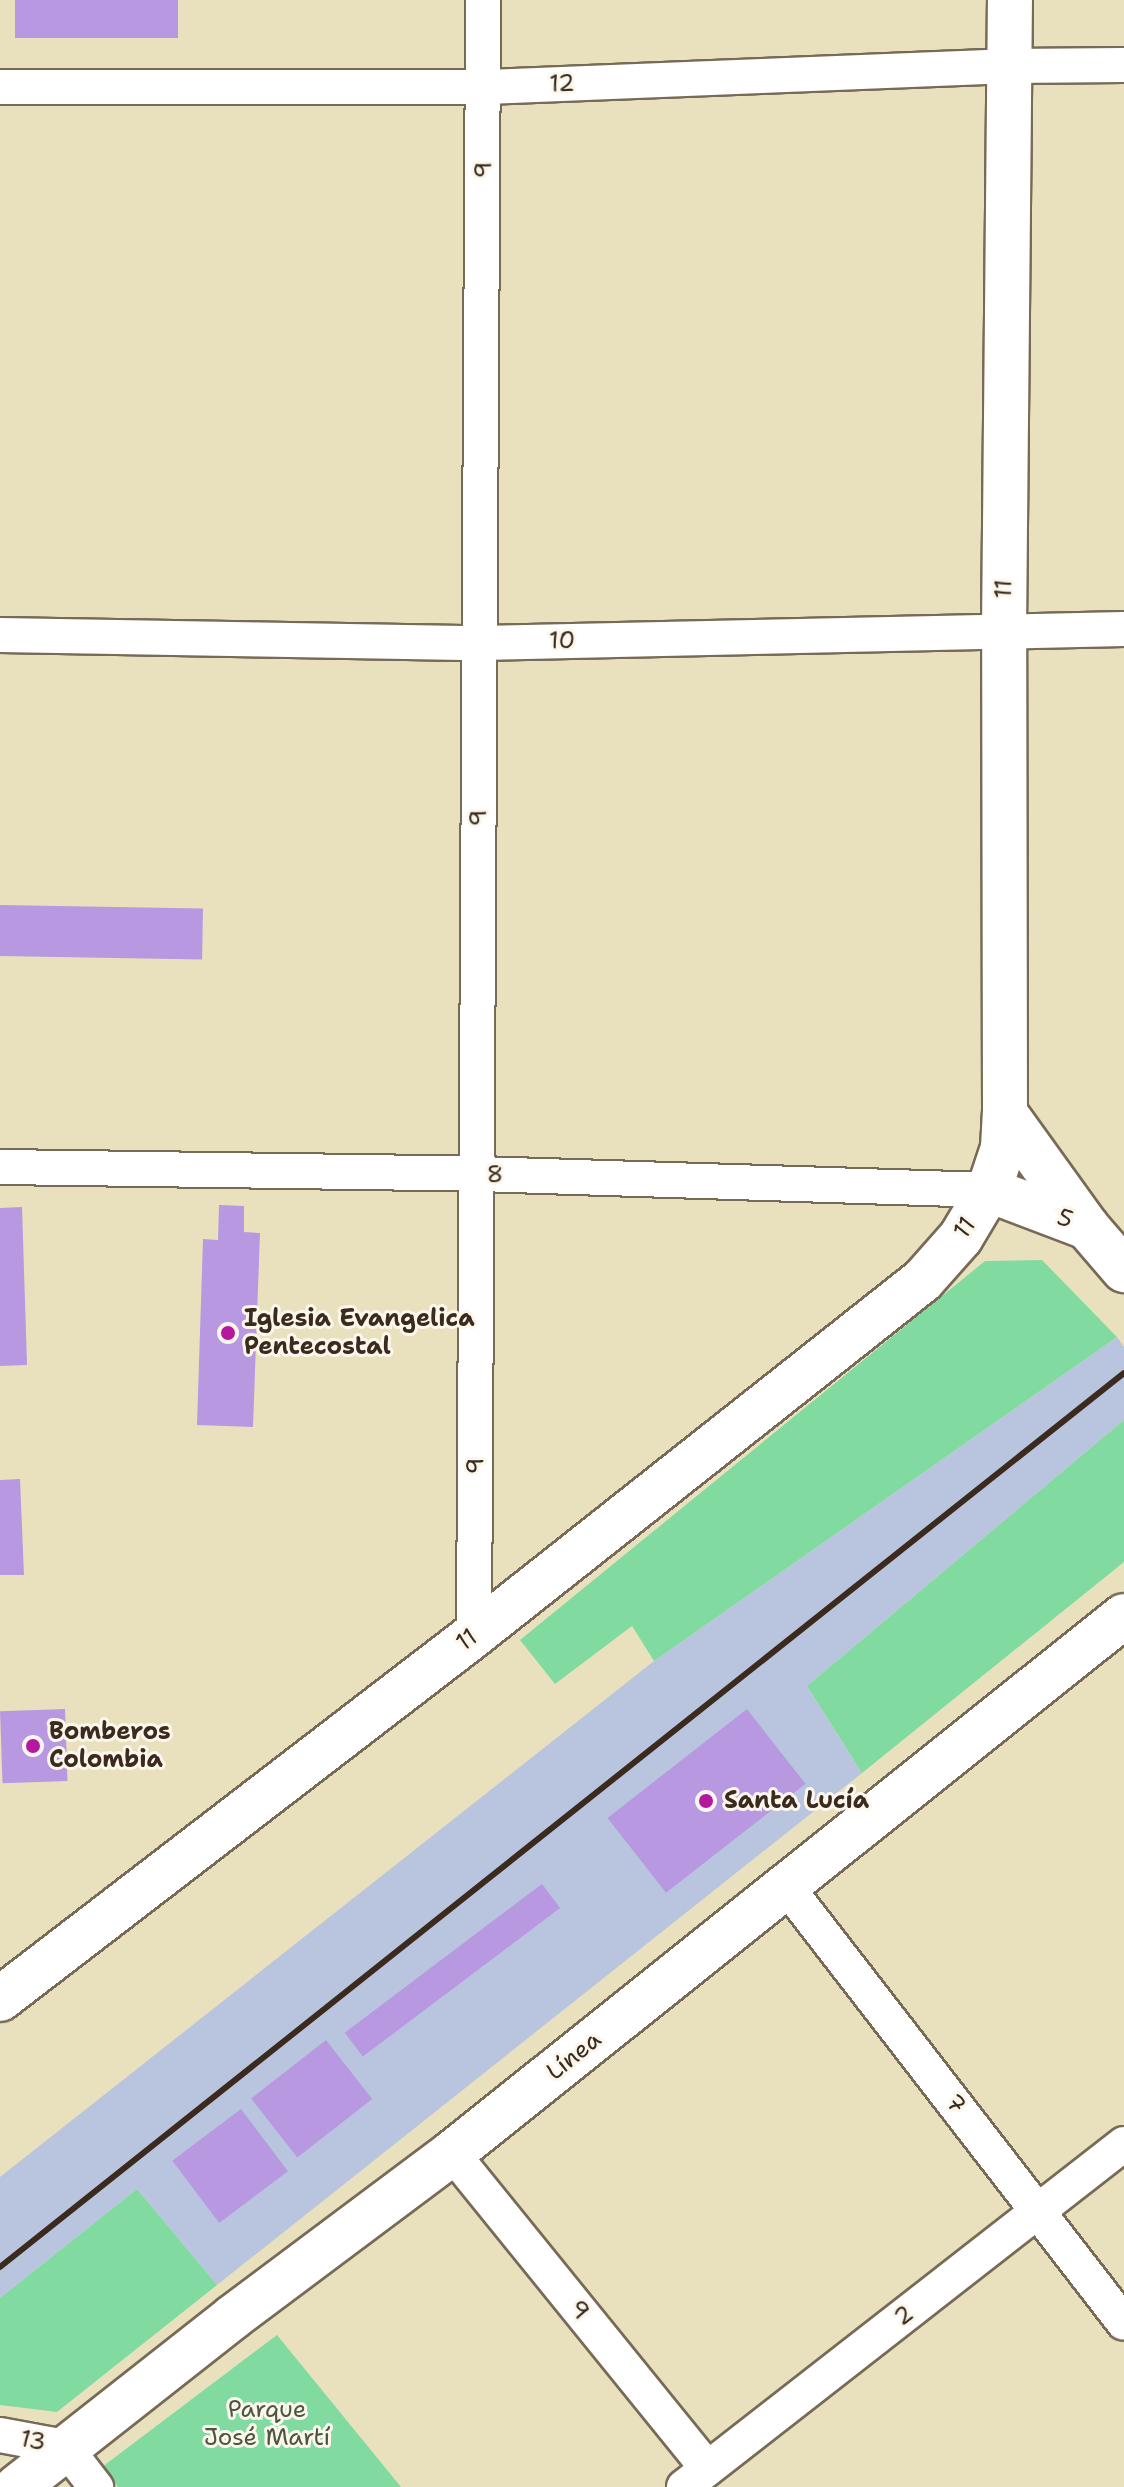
<!DOCTYPE html>
<html>
<head>
<meta charset="utf-8">
<style>
	body { margin:0 }
	#map { position:relative; width:1124px; height:2487px; overflow:hidden; background:#e9e1be; font-family:"Shantell Sans",sans-serif }
	div>[style] { position:absolute }
	.industrial>* { inset:0; background:#b9c5de }
	.green>* { inset:0; background:#81dba1 }
	.building>* { inset:0; background:#b898e0; transform-origin:0 0 }
	.roads { filter:drop-shadow(2px 0 #786a56) drop-shadow(-2px 0 #786a56) drop-shadow(0 2px #786a56) drop-shadow(0 -2px #786a56) }
	.street>* { height:34px; margin:-17px; padding:0 17px; transform-origin:17px; border-radius:17px; background:#fff }
	.secondary>* { height:44px; margin:-22px; padding:0 22px; transform-origin:22px; border-radius:22px; background:#fff }
	.rail>* { height:6px; margin:-3px; padding:0 3px; transform-origin:3px; border-radius:3px; background:#3b2a1e }
	.dots>* { width:22px; height:22px; translate:-50% -50%; box-sizing:border-box; border:4px solid #fbf7ec; border-radius:50% }
	span { translate:-50% -50%; white-space:nowrap; text-align:center; line-height:1.15; -webkit-text-stroke:6px #fbf7ec; paint-order:stroke }
	.street-label { font-size:24px; color:#3b2a1e }
	.poi-label { font-size:24px; color:#3b2a1e; font-weight:700 }
	.left { translate:0 -50%; text-align:left }
	.park-label { font-size:24px; color:#4c563f }
</style>
</head>
<body>
<div id="map">
	<div class="industrial">
		<i style="clip-path:polygon(1117px 1337px,1124px 1347px,1124px 1420px,807px 1686px,862px 1773px,217px 2285px,137px 2189px,0 2298px,0 2177px,654px 1661px)"></i>
	</div>
	<div class="green">
		<i style="clip-path:polygon(1042px 1260px,1117px 1337px,654px 1661px,632px 1626px,555px 1684px,520px 1640px,985px 1261px)"></i>
		<i style="clip-path:polygon(1124px 1420px,1124px 1562px,862px 1773px,807px 1686px)"></i>
		<i style="clip-path:polygon(137px 2189px,217px 2285px,57px 2412px,0 2405px,0 2298px)"></i>
		<i style="clip-path:polygon(277px 2335px,401px 2487px,118px 2487px,102px 2467px)"></i>
	</div>
	<div class="building">
		<i style="left:15px;top:0;width:163px;height:38px"></i>
		<i style="left:0;top:905px;width:203px;height:51px;rotate:1deg"></i>
		<i style="clip-path:polygon(219px 1205px,244px 1206px,244px 1232px,260px 1233px,253px 1427px,197px 1425px,203px 1239px,218px 1240px)"></i>
		<i style="clip-path:polygon(22px 1207px,27px 1365px,0 1366px,0 1208px)"></i>
		<i style="clip-path:polygon(20px 1479px,24px 1575px,0 1575px,0 1480px)"></i>
		<i style="left:65px;top:1709px;width:72px;height:65px;rotate:88deg"></i>
		<i style="left:747px;top:1709px;width:95px;height:177px;rotate:52deg"></i>
		<i style="left:542px;top:1884px;width:30px;height:247px;rotate:53deg"></i>
		<i style="left:326px;top:2040px;width:75px;height:95px;rotate:52deg"></i>
		<i style="left:241px;top:2109px;width:78px;height:86px;rotate:53deg"></i>
	</div>
	<div class="roads">
		<div class="street">
			<i style="left:0;top:87px;width:485px"></i>
			<i style="left:485px;top:87px;width:525px;rotate:-2.29deg"></i>
			<i style="left:1010px;top:66px;width:114px;rotate:-0.5deg"></i>
			<i style="left:0;top:635px;width:478px;rotate:1deg"></i>
			<i style="left:478px;top:643px;width:646px;rotate:-1.24deg"></i>
			<i style="left:0;top:1167px;width:479px;rotate:0.8deg"></i>
			<i style="left:479px;top:1174px;width:510px;rotate:1.8deg"></i>
			<i style="left:474px;top:1635px;width:1635px;rotate:-89.68deg"></i>
			<i style="left:786px;top:1886px;width:552px;rotate:52.28deg"></i>
			<i style="left:452px;top:2153px;width:405px;rotate:51deg"></i>
			<i style="left:0;top:2435px;width:66px;rotate:10.5deg"></i>
			<i style="left:65px;top:2447px;width:51px;rotate:52.2deg"></i>
			<i style="left:684px;top:2487px;width:558px;rotate:-37.94deg"></i>
		</div>
		<div class="secondary">
			<i style="left:1005px;top:1113px;width:140px;rotate:54.3deg"></i>
			<i style="left:989px;top:1190px;width:105px;rotate:20.7deg"></i>
			<i style="left:1087px;top:1227px;width:57px;rotate:49.3deg"></i>
			<i style="left:0;top:1999px;width:598px;rotate:-37.52deg"></i>
			<i style="left:474px;top:1635px;width:572px;rotate:-38.33deg"></i>
			<i style="left:923px;top:1280px;width:57px;rotate:-48.5deg"></i>
			<i style="left:961px;top:1237px;width:55px;rotate:-59.2deg"></i>
			<i style="left:989px;top:1190px;width:44px;rotate:-71.6deg"></i>
			<i style="left:1003px;top:1148px;width:35px;rotate:-87deg"></i>
			<i style="left:1005px;top:1113px;width:481px;rotate:-90.1deg"></i>
			<i style="left:1004px;top:632px;width:632px;rotate:-89.46deg"></i>
			<i style="left:17px;top:2487px;width:275px;rotate:-38.2deg"></i>
			<i style="left:233px;top:2317px;width:274px;rotate:-36.8deg"></i>
			<i style="left:452px;top:2153px;width:860px;rotate:-38.63deg"></i>
		</div>
	</div>
	<div class="rail">
		<i style="left:0;top:2267px;width:1436px;rotate:-38.5deg"></i>
	</div>
	<div class="dots">
		<i style="left:228px;top:1333px;background:#b5179e"></i>
		<i style="left:33px;top:1746px;background:#b5179e"></i>
		<i style="left:706px;top:1801px;background:#b5179e"></i>
	</div>
	<div class="street-label">
		<span style="left:562px;top:84px;rotate:-2deg">12</span>
		<span style="left:484px;top:170px;rotate:-89deg">9</span>
		<span style="left:1004px;top:589px;rotate:-89deg">11</span>
		<span style="left:562px;top:641px;rotate:-1deg">10</span>
		<span style="left:479px;top:818px;rotate:-90deg">9</span>
		<span style="left:495px;top:1175px;rotate:2deg">8</span>
		<span style="left:1065px;top:1219px;rotate:21deg">5</span>
		<span style="left:965px;top:1228px;rotate:-56deg">11</span>
		<span style="left:476px;top:1466px;rotate:-89deg">9</span>
		<span style="left:467px;top:1640px;rotate:-38deg">11</span>
		<span style="left:574px;top:2056px;rotate:-39deg">Línea</span>
		<span style="left:955px;top:2104px;rotate:52deg">7</span>
		<span style="left:579px;top:2310px;rotate:51deg">9</span>
		<span style="left:904px;top:2316px;rotate:-38deg">2</span>
		<span style="left:33px;top:2441px;rotate:11deg">13</span>
	</div>
	<div class="poi-label">
		<span class="left" style="left:244px;top:1333px">Iglesia Evangelica<br>Pentecostal</span>
		<span class="left" style="left:49px;top:1746px">Bomberos<br>Colombia</span>
		<span class="left" style="left:724px;top:1801px">Santa Lucía</span>
	</div>
	<div class="park-label">
		<span style="left:267px;top:2424px">Parque<br>José Martí</span>
	</div>
</div>
</body>
</html>
